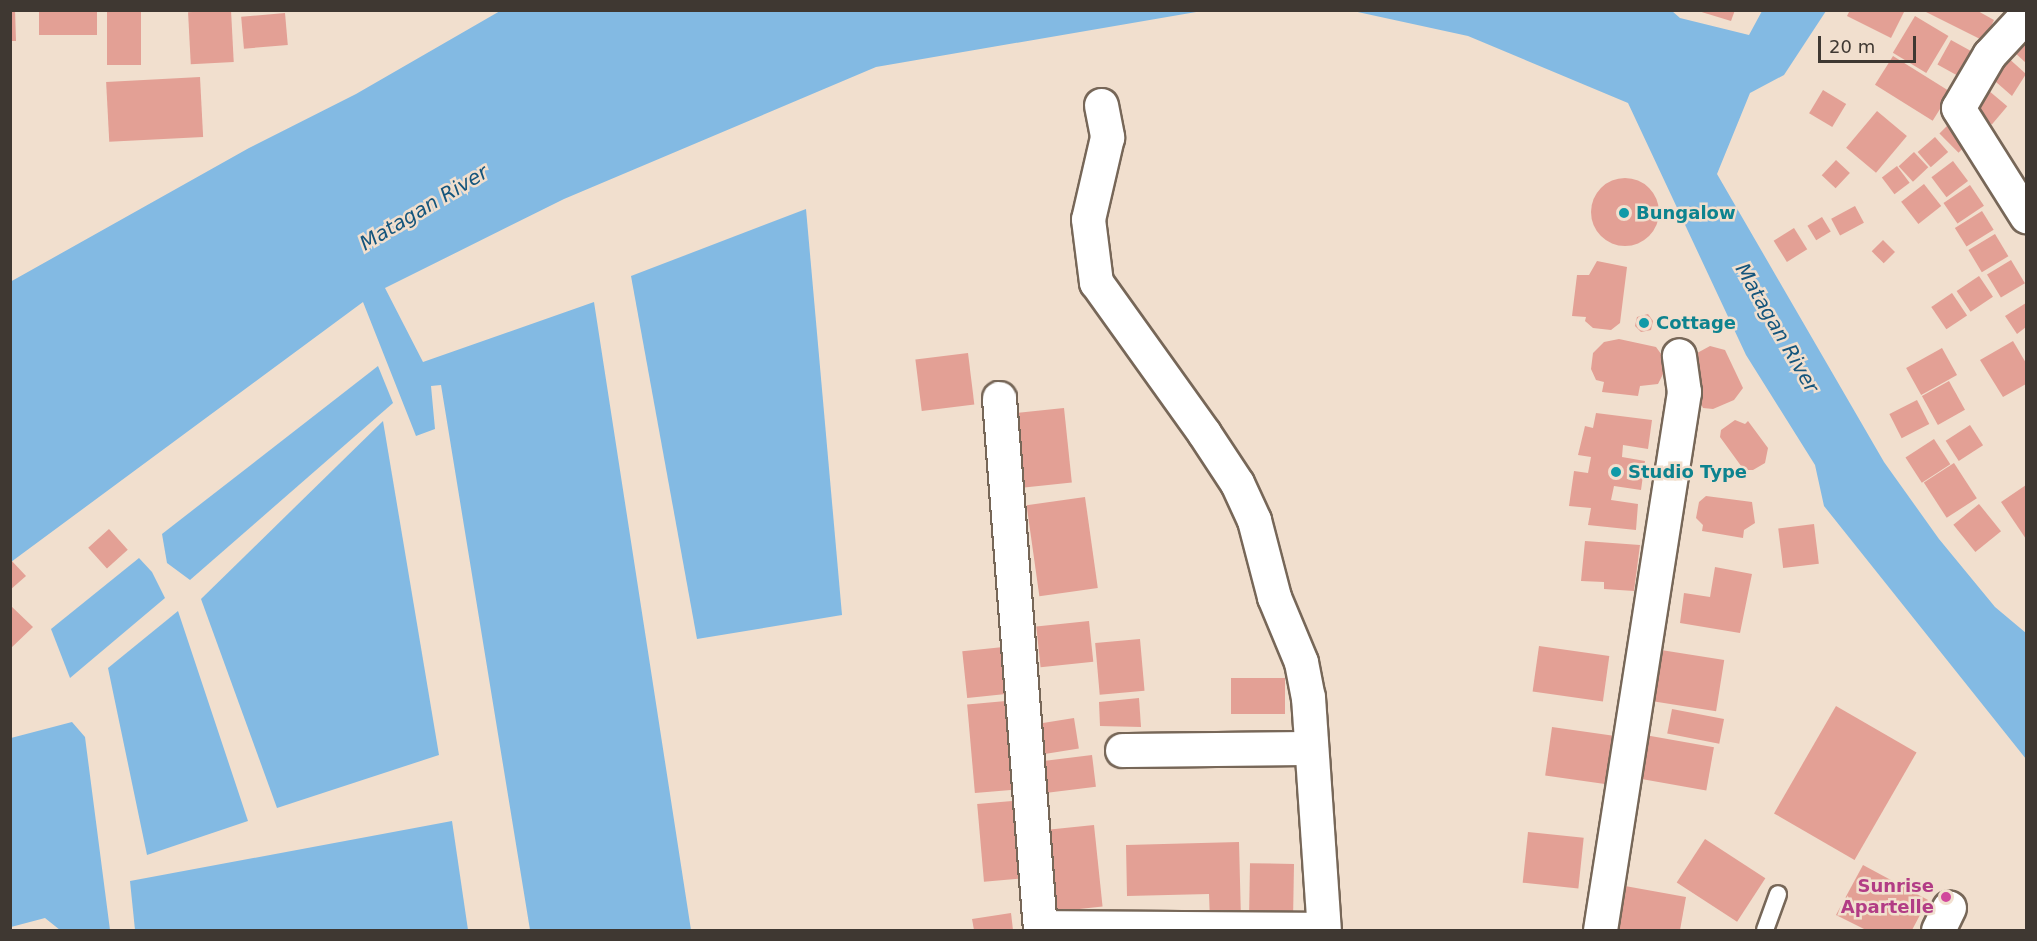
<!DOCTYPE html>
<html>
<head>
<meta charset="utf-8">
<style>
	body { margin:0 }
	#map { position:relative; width:2037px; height:941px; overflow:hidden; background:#f1dfce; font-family:"DejaVu Sans",sans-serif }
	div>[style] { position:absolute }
	.water>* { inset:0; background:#83bae3 }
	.building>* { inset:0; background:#e3a095; transform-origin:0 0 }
	.round { border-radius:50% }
	.roads { filter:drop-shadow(2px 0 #776758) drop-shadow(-2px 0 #776758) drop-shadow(0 2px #776758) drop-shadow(0 -2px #776758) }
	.lane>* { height:16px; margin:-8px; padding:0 8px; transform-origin:8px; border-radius:8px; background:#fff }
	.street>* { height:33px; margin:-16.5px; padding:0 16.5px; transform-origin:16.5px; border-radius:16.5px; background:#fff }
	.dots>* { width:16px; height:16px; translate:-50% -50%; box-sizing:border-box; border:3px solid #f1dfce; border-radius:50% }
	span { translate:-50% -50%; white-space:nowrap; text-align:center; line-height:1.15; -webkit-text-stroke:5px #f1dfce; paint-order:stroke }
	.culture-label { font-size:18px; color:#0d838f; font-weight:700 }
	.left { translate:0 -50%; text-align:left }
	.hotel-label { font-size:18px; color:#b23c85; font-weight:700 }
	.right { translate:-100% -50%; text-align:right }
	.water-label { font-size:20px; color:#14557c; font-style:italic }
	.frame { position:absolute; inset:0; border:12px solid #3f3832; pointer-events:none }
	.scale { position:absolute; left:1818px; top:36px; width:98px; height:27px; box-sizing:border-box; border:3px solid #3f3832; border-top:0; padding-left:8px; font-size:18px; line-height:21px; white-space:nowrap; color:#3f3832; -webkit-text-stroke:4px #f1dfce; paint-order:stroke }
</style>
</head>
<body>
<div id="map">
	<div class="water">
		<i style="clip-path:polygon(500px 11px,1202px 11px,876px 67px,564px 199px,385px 288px,423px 362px,594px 302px,691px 930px,530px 930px,441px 385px,431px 386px,435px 429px,416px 436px,363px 302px,11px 562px,10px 282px,249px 148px,356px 94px)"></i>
		<i style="clip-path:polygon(1353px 11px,1672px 11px,1680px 18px,1749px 35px,1762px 11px,1826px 11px,1784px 75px,1750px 93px,1717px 174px,1884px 462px,1939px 539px,1995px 607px,2026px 633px,2026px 759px,1824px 506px,1815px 465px,1746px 355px,1628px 103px,1468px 36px)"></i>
		<i style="clip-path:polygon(806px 209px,842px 615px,697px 639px,631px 276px)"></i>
		<i style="clip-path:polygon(378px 366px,393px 403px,190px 580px,167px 563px,162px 534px)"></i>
		<i style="clip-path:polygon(383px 421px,439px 755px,277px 808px,201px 599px)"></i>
		<i style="clip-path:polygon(139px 558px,152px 572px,165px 598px,70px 678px,51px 629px)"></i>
		<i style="clip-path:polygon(178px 611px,248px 821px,147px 855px,108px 668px)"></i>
		<i style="clip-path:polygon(72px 722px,85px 737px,110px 930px,60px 930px,45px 918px,11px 927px,11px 738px)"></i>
		<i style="clip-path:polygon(452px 821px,468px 930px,135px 930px,130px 881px)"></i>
	</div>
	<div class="building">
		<i style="clip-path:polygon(10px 10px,15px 10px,16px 41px,10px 41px)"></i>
		<i style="left:39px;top:10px;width:58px;height:25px"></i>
		<i style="left:107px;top:10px;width:34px;height:55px"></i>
		<i style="left:231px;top:10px;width:52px;height:43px;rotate:87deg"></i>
		<i style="clip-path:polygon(1695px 10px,1735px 10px,1731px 21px)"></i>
		<i style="clip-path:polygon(1850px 10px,1905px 10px,1891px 38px,1847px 16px)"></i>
		<i style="clip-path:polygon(1922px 10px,1976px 10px,1994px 20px,1984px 41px)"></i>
		<i style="left:285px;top:13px;width:32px;height:44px;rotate:85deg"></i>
		<i style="left:1915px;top:16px;width:39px;height:43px;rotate:31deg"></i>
		<i style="clip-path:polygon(2026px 36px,2026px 63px,2013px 51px)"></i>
		<i style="left:1951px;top:40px;width:29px;height:28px;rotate:29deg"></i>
		<i style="clip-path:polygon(2005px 55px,2026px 74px,2012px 96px,1988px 75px)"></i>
		<i style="left:1893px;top:56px;width:68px;height:34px;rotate:32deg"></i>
		<i style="left:200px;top:77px;width:60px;height:94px;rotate:87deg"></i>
		<i style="left:1982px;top:85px;width:33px;height:24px;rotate:40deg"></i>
		<i style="left:1823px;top:90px;width:27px;height:27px;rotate:31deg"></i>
		<i style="left:1877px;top:111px;width:39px;height:48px;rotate:40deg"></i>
		<i style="left:1955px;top:118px;width:27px;height:22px;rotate:45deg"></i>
		<i style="left:1935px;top:137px;width:20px;height:23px;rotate:49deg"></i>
		<i style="left:1914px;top:152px;width:21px;height:21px;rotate:47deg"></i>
		<i style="left:1836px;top:160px;width:19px;height:21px;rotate:43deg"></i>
		<i style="left:1953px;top:161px;width:25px;height:27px;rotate:53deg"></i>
		<i style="left:1897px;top:166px;width:21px;height:19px;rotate:53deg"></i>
		<i class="round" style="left:1591px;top:178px;width:68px;height:68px"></i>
		<i style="left:1924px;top:184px;width:28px;height:29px;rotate:52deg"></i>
		<i style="left:1970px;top:185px;width:25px;height:32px;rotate:56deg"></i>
		<i style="left:1855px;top:206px;width:19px;height:27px;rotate:62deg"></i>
		<i style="left:1982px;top:211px;width:22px;height:32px;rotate:58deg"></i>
		<i style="left:1822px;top:217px;width:17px;height:17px;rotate:59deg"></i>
		<i style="left:1794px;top:228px;width:25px;height:24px;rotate:58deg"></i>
		<i style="left:1995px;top:234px;width:26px;height:31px;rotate:59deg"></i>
		<i style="left:1883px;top:240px;width:17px;height:16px;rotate:45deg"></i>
		<i style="left:2011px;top:260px;width:27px;height:28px;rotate:59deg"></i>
		<i style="clip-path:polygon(1597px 261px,1627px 267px,1620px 323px,1611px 330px,1593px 328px,1585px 321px,1586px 317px,1572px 316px,1577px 275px,1589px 275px)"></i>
		<i style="left:1979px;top:276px;width:25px;height:27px;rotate:56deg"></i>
		<i style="left:1952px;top:293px;width:27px;height:25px;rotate:56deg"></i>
		<i style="clip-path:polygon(2026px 303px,2026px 327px,2017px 334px,2005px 316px)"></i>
		<i style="clip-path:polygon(1648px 314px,1653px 321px,1651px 330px,1641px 332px,1635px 326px,1637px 317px)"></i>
		<i style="clip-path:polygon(1619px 339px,1656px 347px,1664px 358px,1664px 372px,1658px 384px,1640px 386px,1638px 396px,1602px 392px,1604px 382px,1596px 380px,1591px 369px,1593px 353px,1604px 342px)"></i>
		<i style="clip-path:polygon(2013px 341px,2026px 363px,2026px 384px,2003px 397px,1980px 360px)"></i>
		<i style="clip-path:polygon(1710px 346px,1725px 350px,1743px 388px,1734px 400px,1713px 409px,1703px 408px,1684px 371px,1688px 358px)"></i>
		<i style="left:1942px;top:348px;width:31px;height:41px;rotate:61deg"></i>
		<i style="left:968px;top:353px;width:52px;height:53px;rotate:83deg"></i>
		<i style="left:1949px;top:381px;width:33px;height:31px;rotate:61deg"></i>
		<i style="left:1917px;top:400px;width:27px;height:31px;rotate:63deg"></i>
		<i style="left:1064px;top:408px;width:75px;height:55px;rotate:84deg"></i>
		<i style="clip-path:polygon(1596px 413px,1652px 420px,1648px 449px,1623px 445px,1622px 457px,1645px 461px,1641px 490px,1614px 486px,1611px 500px,1638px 504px,1636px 530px,1588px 525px,1591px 508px,1569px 506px,1574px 471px,1588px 473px,1591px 457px,1578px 455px,1585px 426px,1593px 428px)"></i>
		<i style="clip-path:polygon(1735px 420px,1745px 424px,1748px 421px,1768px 448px,1765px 463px,1753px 470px,1744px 470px,1720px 437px,1721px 430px)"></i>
		<i style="left:1970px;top:425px;width:24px;height:29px;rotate:57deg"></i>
		<i style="left:1934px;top:439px;width:30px;height:34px;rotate:57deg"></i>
		<i style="left:1954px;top:463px;width:42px;height:36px;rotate:57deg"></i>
		<i style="clip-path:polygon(2026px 485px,2026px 539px,2001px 502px)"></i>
		<i style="clip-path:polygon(1706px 496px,1752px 502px,1755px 523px,1744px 530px,1743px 538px,1702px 531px,1703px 525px,1696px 518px,1699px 502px)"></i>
		<i style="left:1085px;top:497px;width:92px;height:59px;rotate:82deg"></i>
		<i style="left:1979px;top:504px;width:35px;height:33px;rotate:51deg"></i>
		<i style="left:1814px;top:524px;width:40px;height:36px;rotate:83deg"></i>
		<i style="left:109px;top:529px;width:28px;height:28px;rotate:48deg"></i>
		<i style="clip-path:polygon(1585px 541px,1640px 545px,1634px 591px,1604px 589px,1604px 582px,1581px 581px)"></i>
		<i style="clip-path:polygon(10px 559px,26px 576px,10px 590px)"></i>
		<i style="clip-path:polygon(1715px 567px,1752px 574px,1740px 633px,1680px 623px,1684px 593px,1710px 597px)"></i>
		<i style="clip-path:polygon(10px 605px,33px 627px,10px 649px)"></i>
		<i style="left:1089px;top:621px;width:41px;height:53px;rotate:84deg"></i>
		<i style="left:1140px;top:639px;width:52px;height:45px;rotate:85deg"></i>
		<i style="left:1013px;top:646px;width:47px;height:51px;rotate:84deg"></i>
		<i style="left:1539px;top:646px;width:71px;height:46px;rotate:8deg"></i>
		<i style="left:1661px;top:650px;width:64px;height:52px;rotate:9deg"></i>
		<i style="left:1285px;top:678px;width:36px;height:54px;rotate:90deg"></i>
		<i style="clip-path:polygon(1139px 698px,1141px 727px,1100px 726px,1099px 702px)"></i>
		<i style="left:1006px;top:701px;width:89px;height:39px;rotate:85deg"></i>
		<i style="left:1836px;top:706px;width:93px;height:124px;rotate:30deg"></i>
		<i style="left:1672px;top:709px;width:53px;height:25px;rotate:11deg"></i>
		<i style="left:1074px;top:718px;width:31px;height:44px;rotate:81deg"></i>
		<i style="left:1552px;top:727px;width:62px;height:49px;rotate:8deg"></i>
		<i style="left:1645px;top:735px;width:70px;height:44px;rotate:10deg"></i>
		<i style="left:1092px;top:755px;width:32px;height:57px;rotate:83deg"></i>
		<i style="left:1023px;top:800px;width:78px;height:46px;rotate:85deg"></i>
		<i style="left:1094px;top:825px;width:82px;height:49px;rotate:84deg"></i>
		<i style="left:1528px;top:832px;width:56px;height:51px;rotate:6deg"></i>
		<i style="left:1705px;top:839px;width:72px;height:52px;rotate:33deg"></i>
		<i style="clip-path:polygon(1239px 842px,1241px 920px,1210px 921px,1209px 894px,1127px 896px,1126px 845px)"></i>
		<i style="left:1294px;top:864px;width:55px;height:44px;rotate:91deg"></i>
		<i style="clip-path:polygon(1863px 865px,1928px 900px,1912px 930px,1866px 930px,1836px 915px)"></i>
		<i style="clip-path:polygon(1625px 886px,1686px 897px,1680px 930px,1618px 930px)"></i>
		<i style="clip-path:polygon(1011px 913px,1013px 930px,974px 930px,972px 919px)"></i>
	</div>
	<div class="roads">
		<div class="lane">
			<i style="left:1765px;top:930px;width:38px;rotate:-70deg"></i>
		</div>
		<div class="street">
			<i style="left:2026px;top:15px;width:54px;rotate:132.8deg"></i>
			<i style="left:1989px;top:55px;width:61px;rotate:120.3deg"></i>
			<i style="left:1958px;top:108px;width:128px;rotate:57.8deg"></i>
			<i style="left:1101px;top:105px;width:33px;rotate:79deg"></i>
			<i style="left:1107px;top:137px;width:84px;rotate:103deg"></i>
			<i style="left:1088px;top:219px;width:64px;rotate:82.8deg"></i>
			<i style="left:1096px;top:282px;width:186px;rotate:54.4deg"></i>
			<i style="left:1204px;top:433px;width:60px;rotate:56.6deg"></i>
			<i style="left:1237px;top:483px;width:41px;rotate:65.3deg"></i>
			<i style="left:1254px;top:520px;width:80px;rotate:75.4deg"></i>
			<i style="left:1274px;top:597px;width:70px;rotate:67.4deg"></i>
			<i style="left:1301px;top:662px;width:36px;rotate:79deg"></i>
			<i style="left:1308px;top:697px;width:234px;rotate:86.1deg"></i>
			<i style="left:999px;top:398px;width:534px;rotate:85.59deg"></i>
			<i style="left:1122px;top:750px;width:188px;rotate:-0.6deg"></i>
			<i style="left:1040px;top:927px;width:283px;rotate:0.4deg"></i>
			<i style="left:1600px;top:930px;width:545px;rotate:-81.13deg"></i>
			<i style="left:1684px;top:392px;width:37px;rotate:-98deg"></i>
			<i style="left:1938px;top:930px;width:25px;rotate:-64deg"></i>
		</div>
	</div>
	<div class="dots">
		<i style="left:1624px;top:213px;background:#0f9aa8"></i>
		<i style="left:1644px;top:323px;background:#0f9aa8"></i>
		<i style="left:1616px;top:472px;background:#0f9aa8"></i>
		<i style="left:1946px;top:897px;background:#d1479c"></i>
	</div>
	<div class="culture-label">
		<span class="left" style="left:1636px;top:213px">Bungalow</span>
		<span class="left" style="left:1656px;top:323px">Cottage</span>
		<span class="left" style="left:1628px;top:472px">Studio Type</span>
	</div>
	<div class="hotel-label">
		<span class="right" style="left:1934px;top:897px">Sunrise<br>Apartelle</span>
	</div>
	<div class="water-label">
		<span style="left:424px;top:208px;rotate:-31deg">Matagan River</span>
		<span style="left:1777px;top:328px;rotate:60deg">Matagan River</span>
	</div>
	<div class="frame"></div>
	<div class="scale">20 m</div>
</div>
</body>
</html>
